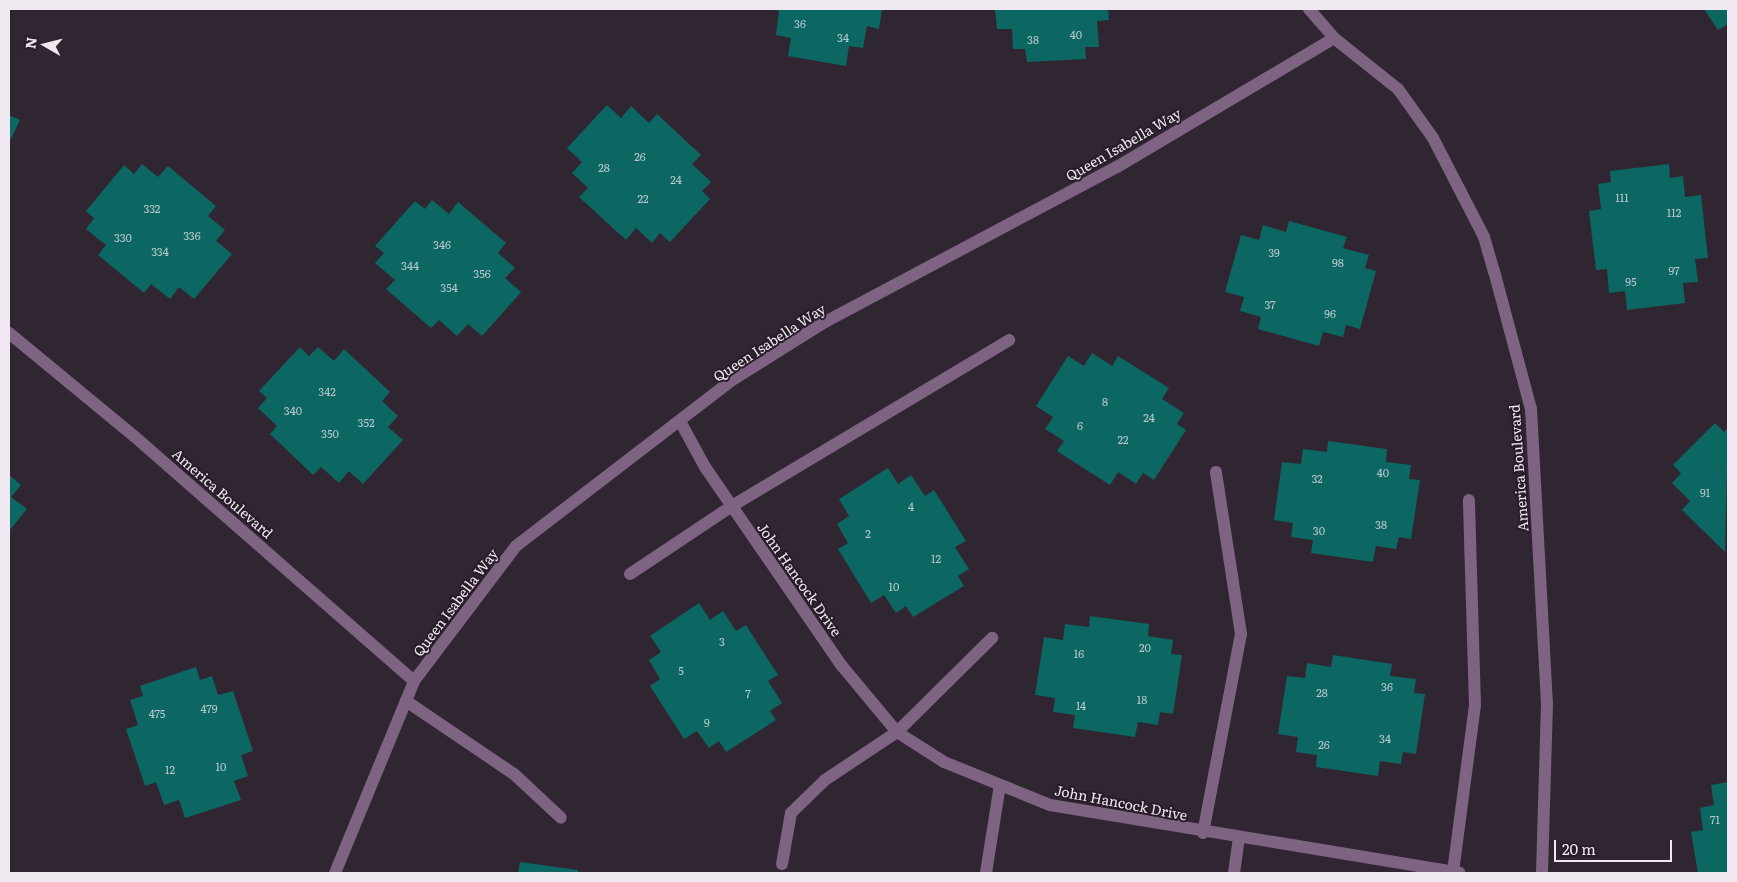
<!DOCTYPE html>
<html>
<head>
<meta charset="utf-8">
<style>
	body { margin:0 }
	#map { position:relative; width:1737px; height:882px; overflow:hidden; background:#302632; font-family:Literata,serif }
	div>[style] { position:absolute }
	.building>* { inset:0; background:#0c6662 }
	.service>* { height:12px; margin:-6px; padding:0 6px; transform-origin:6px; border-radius:6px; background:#7e6383 }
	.minor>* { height:12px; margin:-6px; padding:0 6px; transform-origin:6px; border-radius:6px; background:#7e6383 }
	span { translate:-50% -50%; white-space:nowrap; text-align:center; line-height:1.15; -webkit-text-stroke:4px #271c28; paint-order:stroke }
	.number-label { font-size:11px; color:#b7c8cd }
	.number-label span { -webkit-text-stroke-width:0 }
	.street-label { font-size:14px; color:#f0e9f1 }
	.frame { position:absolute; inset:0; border:10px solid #f0e9f1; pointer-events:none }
	.north { position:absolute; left:20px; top:20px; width:50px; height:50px; -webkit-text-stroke:4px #271c28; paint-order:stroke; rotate:278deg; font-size:14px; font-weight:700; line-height:20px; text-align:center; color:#f0e9f1 }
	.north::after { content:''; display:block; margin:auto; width:18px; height:22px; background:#f0e9f1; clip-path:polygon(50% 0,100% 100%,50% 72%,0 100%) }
	.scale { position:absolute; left:1554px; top:840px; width:118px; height:22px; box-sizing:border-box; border:2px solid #f0e9f1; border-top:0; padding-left:6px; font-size:15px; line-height:18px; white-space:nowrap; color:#f0e9f1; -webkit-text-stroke:4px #271c28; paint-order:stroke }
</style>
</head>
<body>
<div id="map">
	<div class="building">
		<i style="clip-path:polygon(771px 9px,882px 9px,879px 29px,867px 26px,863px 48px,849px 46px,846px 66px,788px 56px,791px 38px,776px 35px,779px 11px)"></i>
		<i style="clip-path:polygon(995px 9px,1108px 9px,1109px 20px,1097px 21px,1099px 47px,1085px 47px,1086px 59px,1027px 62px,1025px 49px,1013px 49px,1012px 29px,997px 29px)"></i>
		<i style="clip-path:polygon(1704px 9px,1728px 9px,1728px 24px,1718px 30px)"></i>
		<i style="clip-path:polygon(607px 105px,621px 118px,631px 106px,649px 123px,657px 114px,701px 155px,692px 164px,711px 182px,702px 191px,710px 199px,670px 242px,660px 233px,652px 243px,636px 228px,626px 240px,579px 197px,588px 188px,572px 173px,582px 162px,567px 148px)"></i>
		<i style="clip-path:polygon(9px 115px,20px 120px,9px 143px)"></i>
		<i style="clip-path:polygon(142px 164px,158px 177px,168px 166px,216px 206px,208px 216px,225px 230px,216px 241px,232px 254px,194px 299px,179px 287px,170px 299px,151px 284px,144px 293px,98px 255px,106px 245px,86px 229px,94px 218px,86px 211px,124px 165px,134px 174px)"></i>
		<i style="clip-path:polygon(1669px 164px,1670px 178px,1683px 176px,1685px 197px,1701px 195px,1708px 258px,1695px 259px,1698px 282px,1683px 283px,1685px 303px,1627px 310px,1625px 291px,1609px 293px,1607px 269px,1596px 270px,1589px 211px,1601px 209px,1598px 184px,1611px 182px,1610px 171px)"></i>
		<i style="clip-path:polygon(432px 200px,449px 214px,458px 202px,506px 243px,498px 253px,515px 268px,505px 278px,521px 292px,482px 336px,468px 324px,457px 336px,439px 320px,431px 328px,386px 289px,395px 280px,375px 263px,384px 253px,375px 246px,415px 201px,425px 209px)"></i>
		<i style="clip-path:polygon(1289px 221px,1347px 237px,1343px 248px,1369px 255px,1365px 268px,1376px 271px,1360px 329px,1346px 325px,1343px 337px,1323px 332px,1319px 346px,1258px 329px,1261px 317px,1240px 311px,1244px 297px,1225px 292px,1241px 235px,1259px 240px,1263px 225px,1286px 232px)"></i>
		<i style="clip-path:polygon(300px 347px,309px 356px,318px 347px,334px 361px,344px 349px,390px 392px,382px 401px,398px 416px,388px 427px,403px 440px,363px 484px,349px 471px,339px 483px,321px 467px,313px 475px,270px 434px,277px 426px,258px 408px,267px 398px,259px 391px)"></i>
		<i style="clip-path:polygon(1092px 353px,1112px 366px,1118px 356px,1169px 388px,1162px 399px,1184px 413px,1177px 424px,1186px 430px,1154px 480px,1143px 473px,1136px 484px,1118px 472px,1110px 485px,1057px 451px,1064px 441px,1045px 429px,1053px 417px,1036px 406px,1068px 356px,1084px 366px)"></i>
		<i style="clip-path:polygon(1715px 423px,1724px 432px,1728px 428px,1725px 552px,1682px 510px,1690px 501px,1672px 483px,1681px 473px,1673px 465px)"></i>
		<i style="clip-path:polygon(1328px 441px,1387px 449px,1386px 462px,1411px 465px,1409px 479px,1420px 480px,1411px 539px,1399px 537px,1396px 549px,1376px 546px,1373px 562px,1311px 553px,1313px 540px,1291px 537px,1293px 523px,1274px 520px,1282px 462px,1301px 464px,1303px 449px,1327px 452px)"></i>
		<i style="clip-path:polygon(888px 468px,898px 484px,911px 475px,925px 496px,934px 490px,966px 541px,955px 547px,969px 569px,958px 576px,964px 586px,913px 617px,906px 606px,896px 613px,884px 595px,871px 603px,838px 549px,848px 543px,837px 524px,849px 516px,839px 499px)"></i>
		<i style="clip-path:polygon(9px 475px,21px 485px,11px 497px,27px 509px,9px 531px)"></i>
		<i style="clip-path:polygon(699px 603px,710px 620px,723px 611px,736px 631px,746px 625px,778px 675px,768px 681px,782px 703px,770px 711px,776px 720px,726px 752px,719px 741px,709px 748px,697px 731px,684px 739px,650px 686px,660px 679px,649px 660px,661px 652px,650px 636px)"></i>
		<i style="clip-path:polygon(1090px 616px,1149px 624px,1148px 636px,1173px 640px,1171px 654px,1182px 655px,1173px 714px,1160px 712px,1158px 725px,1138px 722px,1135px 737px,1073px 728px,1075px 715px,1053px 712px,1055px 698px,1035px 695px,1044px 637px,1063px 640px,1065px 624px,1089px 627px)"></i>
		<i style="clip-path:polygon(1333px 655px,1392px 664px,1390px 676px,1416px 679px,1414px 693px,1425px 694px,1416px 754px,1403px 752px,1401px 764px,1380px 761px,1378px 776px,1316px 767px,1317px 755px,1296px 752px,1298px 737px,1278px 734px,1287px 676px,1305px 678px,1307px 663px,1331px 667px)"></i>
		<i style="clip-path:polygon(196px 667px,200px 680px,212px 676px,218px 695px,233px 691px,253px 751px,241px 755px,248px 776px,234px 781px,241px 800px,185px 818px,179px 800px,164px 805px,156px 782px,145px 786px,126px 729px,138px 725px,130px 700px,143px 696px,140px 686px)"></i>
		<i style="clip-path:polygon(1728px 782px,1728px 873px,1698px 873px,1691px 832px,1703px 830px,1700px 808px,1714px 805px,1711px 785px)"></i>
		<i style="clip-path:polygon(520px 862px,578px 870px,578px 873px,518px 873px)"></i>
	</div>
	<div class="service">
		<i style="left:630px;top:574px;width:123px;rotate:-33.7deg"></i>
		<i style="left:732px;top:506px;width:323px;rotate:-30.9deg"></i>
		<i style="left:406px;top:701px;width:130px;rotate:34.1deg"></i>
		<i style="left:514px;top:774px;width:64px;rotate:43.1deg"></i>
		<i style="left:1203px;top:833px;width:203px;rotate:-79.2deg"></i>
		<i style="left:1241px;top:634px;width:164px;rotate:-98.8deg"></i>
		<i style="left:782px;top:864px;width:52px;rotate:-80deg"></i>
		<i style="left:791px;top:813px;width:47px;rotate:-44.1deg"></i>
		<i style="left:825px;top:780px;width:87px;rotate:-33.7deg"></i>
		<i style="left:897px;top:732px;width:134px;rotate:-44.7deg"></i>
		<i style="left:1453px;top:872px;width:167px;rotate:-82.5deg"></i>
		<i style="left:1475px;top:706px;width:206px;rotate:-91.7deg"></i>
		<i style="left:986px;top:873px;width:89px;rotate:-81deg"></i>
		<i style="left:1234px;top:873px;width:34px;rotate:-82deg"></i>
	</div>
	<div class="minor">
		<i style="left:1309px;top:9px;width:38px;rotate:49deg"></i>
		<i style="left:1334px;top:38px;width:82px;rotate:38.6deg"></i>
		<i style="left:1398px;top:89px;width:60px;rotate:54.5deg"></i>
		<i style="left:1433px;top:138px;width:111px;rotate:62.7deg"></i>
		<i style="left:1484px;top:237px;width:35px;rotate:74deg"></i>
		<i style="left:1494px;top:271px;width:143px;rotate:75deg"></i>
		<i style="left:1531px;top:409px;width:295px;rotate:86.9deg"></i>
		<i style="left:1547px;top:704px;width:169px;rotate:91.7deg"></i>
		<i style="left:9px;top:333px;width:162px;rotate:39.5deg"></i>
		<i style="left:134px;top:436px;width:372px;rotate:41.2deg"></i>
		<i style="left:681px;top:423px;width:50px;rotate:61.4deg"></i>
		<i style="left:705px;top:467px;width:242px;rotate:55.5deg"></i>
		<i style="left:842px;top:666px;width:86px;rotate:50.2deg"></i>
		<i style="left:897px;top:732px;width:56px;rotate:32.6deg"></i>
		<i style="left:944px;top:762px;width:114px;rotate:22.1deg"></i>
		<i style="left:1050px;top:805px;width:415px;rotate:9.4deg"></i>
		<i style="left:335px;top:873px;width:208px;rotate:-67.6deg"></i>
		<i style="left:414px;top:681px;width:169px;rotate:-52.9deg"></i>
		<i style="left:516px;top:546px;width:275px;rotate:-37.5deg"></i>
		<i style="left:734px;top:379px;width:107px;rotate:-32.1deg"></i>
		<i style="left:825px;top:322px;width:331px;rotate:-28deg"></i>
		<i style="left:1117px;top:167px;width:252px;rotate:-30.7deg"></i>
	</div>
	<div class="number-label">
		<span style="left:800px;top:23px">36</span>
		<span style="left:1076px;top:34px">40</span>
		<span style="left:843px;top:37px">34</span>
		<span style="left:1033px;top:39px">38</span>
		<span style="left:640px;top:156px">26</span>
		<span style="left:604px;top:167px">28</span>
		<span style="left:676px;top:179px">24</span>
		<span style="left:1622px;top:197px">111</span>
		<span style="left:643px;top:198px">22</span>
		<span style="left:152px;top:208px">332</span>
		<span style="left:1674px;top:212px">112</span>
		<span style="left:192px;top:235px">336</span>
		<span style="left:123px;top:237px">330</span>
		<span style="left:442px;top:244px">346</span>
		<span style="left:160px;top:251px">334</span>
		<span style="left:1274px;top:252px">39</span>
		<span style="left:1338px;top:262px">98</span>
		<span style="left:410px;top:265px">344</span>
		<span style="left:1674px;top:270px">97</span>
		<span style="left:482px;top:273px">356</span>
		<span style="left:1631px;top:281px">95</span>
		<span style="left:449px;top:287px">354</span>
		<span style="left:1270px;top:304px">37</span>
		<span style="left:1330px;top:313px">96</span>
		<span style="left:327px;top:391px">342</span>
		<span style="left:1105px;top:401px">8</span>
		<span style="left:293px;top:410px">340</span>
		<span style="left:1149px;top:417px">24</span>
		<span style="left:366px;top:422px">352</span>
		<span style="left:1080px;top:425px">6</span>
		<span style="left:330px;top:433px">350</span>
		<span style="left:1123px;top:439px">22</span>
		<span style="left:1383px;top:472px">40</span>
		<span style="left:1317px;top:478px">32</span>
		<span style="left:1705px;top:492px">91</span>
		<span style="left:911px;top:506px">4</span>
		<span style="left:1381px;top:524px">38</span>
		<span style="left:1319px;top:530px">30</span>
		<span style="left:868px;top:533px">2</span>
		<span style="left:936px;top:558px">12</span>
		<span style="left:894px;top:586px">10</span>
		<span style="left:722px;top:641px">3</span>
		<span style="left:1145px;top:647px">20</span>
		<span style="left:1079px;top:653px">16</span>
		<span style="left:681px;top:670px">5</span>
		<span style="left:1387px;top:686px">36</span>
		<span style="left:1322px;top:692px">28</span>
		<span style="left:748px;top:693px">7</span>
		<span style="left:1142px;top:699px">18</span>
		<span style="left:1081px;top:705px">14</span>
		<span style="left:209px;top:708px">479</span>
		<span style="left:157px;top:713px">475</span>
		<span style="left:707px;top:722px">9</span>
		<span style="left:1385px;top:738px">34</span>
		<span style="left:1324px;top:744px">26</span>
		<span style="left:221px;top:766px">10</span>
		<span style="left:170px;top:769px">12</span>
		<span style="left:1715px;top:819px">71</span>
	</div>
	<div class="street-label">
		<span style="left:1123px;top:144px;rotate:-30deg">Queen Isabella Way</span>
		<span style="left:769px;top:342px;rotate:-33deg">Queen Isabella Way</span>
		<span style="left:1518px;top:468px;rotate:-94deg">America Boulevard</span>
		<span style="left:223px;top:493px;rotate:41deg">America Boulevard</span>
		<span style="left:800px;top:579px;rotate:55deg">John Hancock Drive</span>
		<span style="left:455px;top:602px;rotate:-53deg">Queen Isabella Way</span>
		<span style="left:1121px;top:802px;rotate:11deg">John Hancock Drive</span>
	</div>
	<div class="frame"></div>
	<div class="north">N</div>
	<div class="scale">20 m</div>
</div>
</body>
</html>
